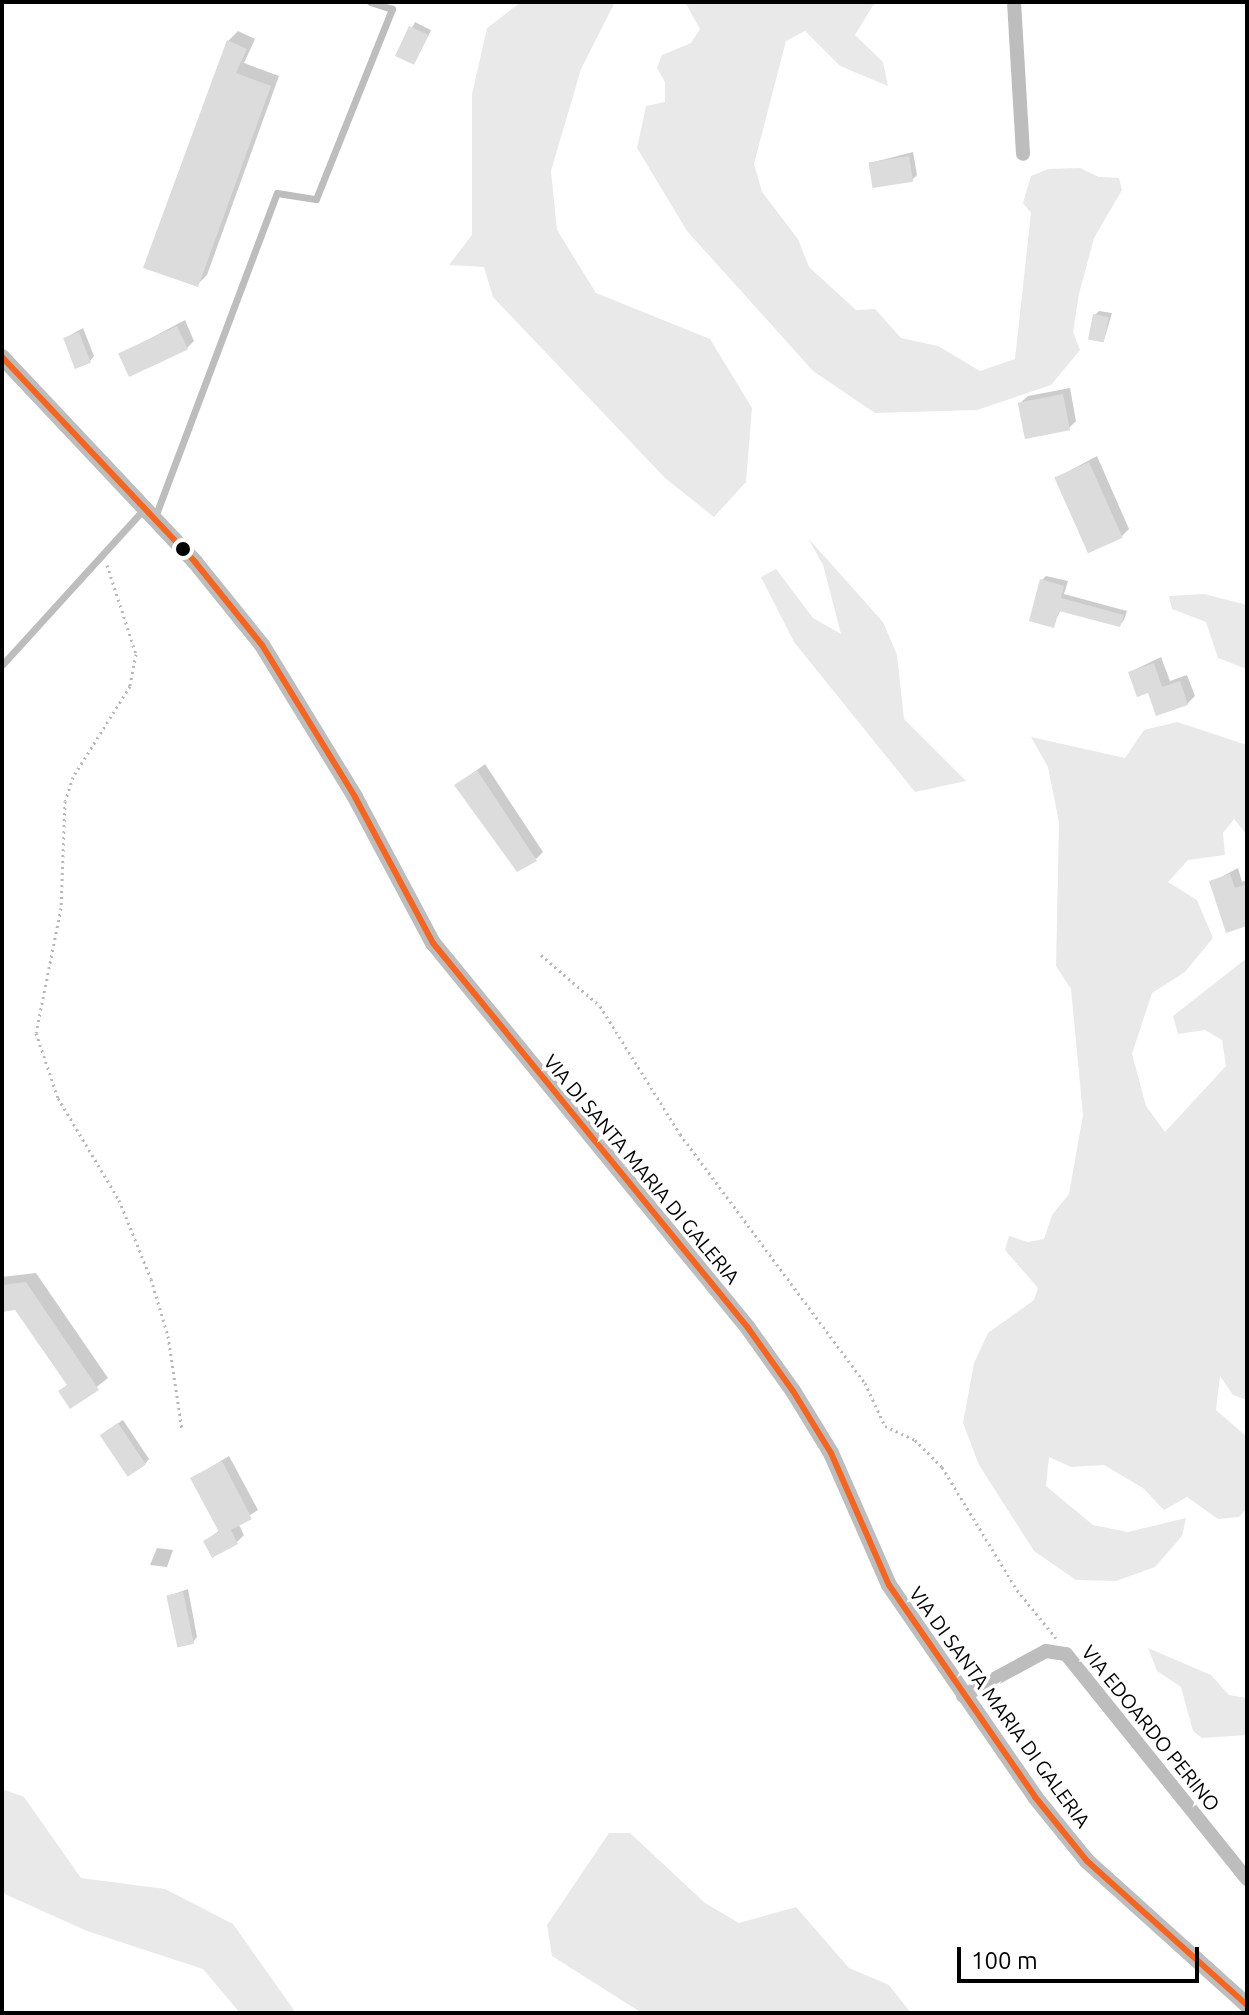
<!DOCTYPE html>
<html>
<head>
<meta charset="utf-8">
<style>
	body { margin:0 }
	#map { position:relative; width:1249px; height:2015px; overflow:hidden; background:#fff; font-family:Ubuntu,sans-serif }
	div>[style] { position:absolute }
	.green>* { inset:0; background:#e9e9e9 }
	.shadow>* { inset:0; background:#0003; transform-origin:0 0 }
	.building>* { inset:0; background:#dcdcdc; transform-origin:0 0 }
	.path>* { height:3px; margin-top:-1.5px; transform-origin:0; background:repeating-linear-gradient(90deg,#b8b8b8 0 2px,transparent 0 6px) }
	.service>* { height:7px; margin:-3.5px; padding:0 3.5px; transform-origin:3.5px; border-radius:3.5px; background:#bdbdbd }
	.minor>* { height:14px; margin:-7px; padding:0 7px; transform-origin:7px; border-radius:7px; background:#bdbdbd }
	.tertiary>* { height:16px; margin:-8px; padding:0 8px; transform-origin:8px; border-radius:8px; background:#bdbdbd }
	.bus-1>* { height:6px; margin:-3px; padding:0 3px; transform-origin:3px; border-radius:3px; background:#f26522 }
	.dots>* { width:22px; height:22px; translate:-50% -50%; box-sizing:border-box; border:4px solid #fff; border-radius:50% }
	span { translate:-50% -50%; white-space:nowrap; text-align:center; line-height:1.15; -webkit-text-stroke:7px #fff; paint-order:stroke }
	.street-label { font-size:20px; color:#000 }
	.frame { position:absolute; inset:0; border:4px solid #000; pointer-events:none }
	.scale { position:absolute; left:957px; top:1947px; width:242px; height:36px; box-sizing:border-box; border:4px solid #000; border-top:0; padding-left:10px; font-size:24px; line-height:28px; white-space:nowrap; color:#000; -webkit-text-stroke:6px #fff; paint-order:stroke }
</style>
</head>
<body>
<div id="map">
	<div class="green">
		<i style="clip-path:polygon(521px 2px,615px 2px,581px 69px,551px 171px,557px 230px,596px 293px,710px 339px,752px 408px,746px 482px,714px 517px,665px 478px,493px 297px,484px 267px,449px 265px,472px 235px,472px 94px,487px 28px)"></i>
		<i style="clip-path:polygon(685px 2px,875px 2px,855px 35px,883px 62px,888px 86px,840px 66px,805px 31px,786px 41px,754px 164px,762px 192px,798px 239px,809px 267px,856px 310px,875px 309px,901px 338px,938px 346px,980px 371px,1015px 359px,1031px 213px,1023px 203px,1031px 176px,1048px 169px,1080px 168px,1099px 177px,1119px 178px,1122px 190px,1094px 238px,1079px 294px,1073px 332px,1080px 350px,1051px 385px,977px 410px,875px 413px,813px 371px,687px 231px,637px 148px,646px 106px,665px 102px,665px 82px,657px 68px,662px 55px,691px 43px,700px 29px)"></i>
		<i style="clip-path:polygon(808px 538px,883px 622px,897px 655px,904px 719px,966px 781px,915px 792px,794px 642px,761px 577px,776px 569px,813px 618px,841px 634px,823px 565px)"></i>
		<i style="clip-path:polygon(1204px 594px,1247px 605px,1247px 669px,1218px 658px,1206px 622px,1172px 609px,1169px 596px)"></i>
		<i style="clip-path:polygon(1177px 722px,1247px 745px,1247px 835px,1234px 819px,1223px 833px,1225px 855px,1188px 860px,1168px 882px,1197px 900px,1213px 938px,1185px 972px,1152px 993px,1132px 1054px,1146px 1106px,1165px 1132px,1226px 1066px,1222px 1040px,1205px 1030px,1178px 1034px,1173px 1016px,1247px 958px,1247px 1400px,1233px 1395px,1220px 1376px,1216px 1410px,1247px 1437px,1247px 1508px,1239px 1517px,1218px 1519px,1187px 1497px,1164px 1510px,1143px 1488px,1104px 1465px,1071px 1467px,1049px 1457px,1046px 1486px,1093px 1525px,1128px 1532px,1186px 1518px,1182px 1536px,1155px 1567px,1116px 1581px,1076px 1580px,1034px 1551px,979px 1465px,963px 1423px,974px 1363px,988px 1333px,1034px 1300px,1038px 1288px,1005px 1250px,1009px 1236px,1028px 1242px,1044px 1239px,1052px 1215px,1069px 1194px,1083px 1115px,1071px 989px,1056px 966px,1059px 822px,1048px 767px,1031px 737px,1125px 758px,1144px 730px)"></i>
		<i style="clip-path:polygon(1148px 1648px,1211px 1675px,1229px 1695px,1247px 1698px,1247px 1735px,1202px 1738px,1193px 1731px,1181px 1687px,1157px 1671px)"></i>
		<i style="clip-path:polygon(2px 1789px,24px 1797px,81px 1878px,165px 1889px,233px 1924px,296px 2013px,240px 2013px,203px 1969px,87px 1931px,7px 1895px,2px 1892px)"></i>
		<i style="clip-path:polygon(609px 1833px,630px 1833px,705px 1903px,739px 1923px,796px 1907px,849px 1968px,889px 1985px,911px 2013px,642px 2013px,552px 1956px,547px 1925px)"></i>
	</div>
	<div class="shadow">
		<i style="left:415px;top:22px;width:18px;height:37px;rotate:27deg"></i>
		<i style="clip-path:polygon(238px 31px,255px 39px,244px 63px,279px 76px,207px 275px,197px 285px,228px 41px)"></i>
		<i style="clip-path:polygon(913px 152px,917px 175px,912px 180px,870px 163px)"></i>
		<i style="clip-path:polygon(1099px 311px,1112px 313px,1104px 340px,1095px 315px)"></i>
		<i style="clip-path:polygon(185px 320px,194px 341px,187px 348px,121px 354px)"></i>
		<i style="clip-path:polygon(83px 328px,94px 356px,90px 361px,65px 338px)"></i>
		<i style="clip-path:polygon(1070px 388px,1076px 421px,1069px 428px,1020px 403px,1028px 396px)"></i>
		<i style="clip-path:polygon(1097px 456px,1129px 529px,1122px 536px,1056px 478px)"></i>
		<i style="clip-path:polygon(1046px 576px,1068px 581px,1064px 594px,1127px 611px,1124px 620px,1120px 625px,1061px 609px,1053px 626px,1042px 580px)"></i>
		<i style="clip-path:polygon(1161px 657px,1170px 681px,1187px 675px,1195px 696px,1187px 704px,1149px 690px,1130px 672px)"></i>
		<i style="clip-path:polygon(485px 764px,543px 852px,536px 859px,457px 785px)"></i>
		<i style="clip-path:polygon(1238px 868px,1242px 882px,1247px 880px,1247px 924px,1212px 882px)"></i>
		<i style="clip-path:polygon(36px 1273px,108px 1378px,71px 1407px,60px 1392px,68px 1384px,16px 1308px,2px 1310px,2px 1277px)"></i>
		<i style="clip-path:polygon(123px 1420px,149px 1459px,145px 1464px,106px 1431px)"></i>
		<i style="clip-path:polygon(229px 1456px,258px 1510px,238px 1523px,244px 1535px,237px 1542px,205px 1541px,220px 1530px,193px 1478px)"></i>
		<i style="clip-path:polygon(157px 1548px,173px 1550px,167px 1567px,150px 1565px)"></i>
		<i style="clip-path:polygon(188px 1589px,197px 1637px,193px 1642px,168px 1596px)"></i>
	</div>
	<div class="building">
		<i style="left:409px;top:26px;width:21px;height:33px;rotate:25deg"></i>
		<i style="clip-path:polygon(227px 40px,247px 49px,236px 73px,271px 86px,198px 287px,143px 268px)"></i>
		<i style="left:909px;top:156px;width:26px;height:41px;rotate:81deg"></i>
		<i style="left:1093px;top:314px;width:16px;height:26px;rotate:11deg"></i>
		<i style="left:177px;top:326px;width:26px;height:65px;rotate:65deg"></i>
		<i style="left:79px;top:332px;width:33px;height:17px;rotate:69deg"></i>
		<i style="left:1063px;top:394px;width:37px;height:46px;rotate:79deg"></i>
		<i style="left:1089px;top:462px;width:83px;height:38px;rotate:66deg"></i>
		<i style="clip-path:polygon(1040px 579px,1064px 586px,1061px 598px,1124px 615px,1120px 627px,1059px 611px,1054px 628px,1029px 621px)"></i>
		<i style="clip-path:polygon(1154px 663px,1162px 687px,1180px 681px,1188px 705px,1156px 716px,1148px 693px,1137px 697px,1128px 672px)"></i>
		<i style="clip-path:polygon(477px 770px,537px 861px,517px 872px,454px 785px)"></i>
		<i style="clip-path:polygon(1230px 874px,1235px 888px,1247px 884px,1247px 926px,1226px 933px,1209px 881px)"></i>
		<i style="clip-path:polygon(26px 1282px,99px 1390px,70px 1409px,58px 1391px,67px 1385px,15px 1310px,2px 1312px,2px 1285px)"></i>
		<i style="left:118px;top:1423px;width:50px;height:22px;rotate:56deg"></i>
		<i style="clip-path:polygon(222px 1461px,252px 1519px,231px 1530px,238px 1544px,212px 1558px,203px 1541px,219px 1532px,190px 1478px)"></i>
		<i style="left:183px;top:1592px;width:53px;height:17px;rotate:78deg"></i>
	</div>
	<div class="path">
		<i style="left:107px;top:565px;width:94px;rotate:72deg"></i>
		<i style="left:136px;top:654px;width:33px;rotate:101deg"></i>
		<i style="left:130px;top:686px;width:107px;rotate:122.1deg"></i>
		<i style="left:73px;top:777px;width:25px;rotate:108deg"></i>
		<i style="left:65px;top:801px;width:107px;rotate:92.1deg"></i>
		<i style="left:61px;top:908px;width:127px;rotate:101.3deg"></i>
		<i style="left:36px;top:1033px;width:69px;rotate:71.3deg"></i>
		<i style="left:58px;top:1098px;width:119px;rotate:59.1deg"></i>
		<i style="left:119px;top:1200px;width:85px;rotate:67.9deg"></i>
		<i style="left:151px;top:1279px;width:59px;rotate:73.4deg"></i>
		<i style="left:168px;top:1336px;width:95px;rotate:81.5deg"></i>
		<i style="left:541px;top:955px;width:78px;rotate:40.8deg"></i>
		<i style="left:600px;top:1006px;width:151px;rotate:58deg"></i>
		<i style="left:680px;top:1134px;width:310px;rotate:53.4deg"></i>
		<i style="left:865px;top:1383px;width:47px;rotate:65.1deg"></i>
		<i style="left:885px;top:1426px;width:33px;rotate:25deg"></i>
		<i style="left:915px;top:1440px;width:38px;rotate:45deg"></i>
		<i style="left:942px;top:1467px;width:144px;rotate:58.6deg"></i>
		<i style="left:1017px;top:1590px;width:62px;rotate:50.9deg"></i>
	</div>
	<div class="service">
		<i style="left:155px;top:517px;width:346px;rotate:-69.4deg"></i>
		<i style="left:277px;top:193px;width:39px;rotate:9deg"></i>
		<i style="left:316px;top:199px;width:205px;rotate:-68.2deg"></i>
		<i style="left:392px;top:9px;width:23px;rotate:-162deg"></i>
		<i style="left:2px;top:665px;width:212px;rotate:-47.7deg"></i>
	</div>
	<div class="minor">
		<i style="left:1014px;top:2px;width:152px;rotate:86.6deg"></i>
		<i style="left:963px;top:1696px;width:94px;rotate:-28.5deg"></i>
		<i style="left:1046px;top:1651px;width:20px;rotate:9deg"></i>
		<i style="left:1066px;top:1654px;width:289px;rotate:51.2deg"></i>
	</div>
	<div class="tertiary">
		<i style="left:2px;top:357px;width:282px;rotate:46.7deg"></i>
		<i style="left:195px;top:562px;width:107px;rotate:51.1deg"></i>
		<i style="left:262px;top:645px;width:178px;rotate:58.5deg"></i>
		<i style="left:355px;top:797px;width:166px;rotate:61.9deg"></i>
		<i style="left:433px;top:943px;width:497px;rotate:50.7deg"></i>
		<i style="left:748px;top:1328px;width:77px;rotate:54.5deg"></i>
		<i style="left:793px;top:1391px;width:73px;rotate:58.5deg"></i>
		<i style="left:831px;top:1453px;width:144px;rotate:66.3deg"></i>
		<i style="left:889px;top:1585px;width:257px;rotate:55.4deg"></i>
		<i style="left:1035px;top:1797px;width:82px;rotate:50.9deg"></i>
		<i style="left:1087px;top:1861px;width:215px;rotate:42deg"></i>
	</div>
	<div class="bus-1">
		<i style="left:2px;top:357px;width:282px;rotate:46.7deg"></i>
		<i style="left:195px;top:562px;width:107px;rotate:51.1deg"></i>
		<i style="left:262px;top:645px;width:178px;rotate:58.5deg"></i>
		<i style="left:355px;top:797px;width:166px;rotate:61.9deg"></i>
		<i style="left:433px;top:943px;width:497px;rotate:50.7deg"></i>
		<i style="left:748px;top:1328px;width:77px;rotate:54.5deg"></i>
		<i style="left:793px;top:1391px;width:73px;rotate:58.5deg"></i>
		<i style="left:831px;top:1453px;width:144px;rotate:66.3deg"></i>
		<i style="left:889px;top:1585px;width:257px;rotate:55.4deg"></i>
		<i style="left:1035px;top:1797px;width:82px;rotate:50.9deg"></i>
		<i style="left:1087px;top:1861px;width:215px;rotate:42deg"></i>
	</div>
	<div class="dots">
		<i style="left:183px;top:549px;background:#000"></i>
	</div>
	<div class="street-label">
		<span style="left:642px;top:1169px;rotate:50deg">VIA DI SANTA MARIA DI GALERIA</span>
		<span style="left:1000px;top:1707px;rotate:54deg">VIA DI SANTA MARIA DI GALERIA</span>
		<span style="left:1151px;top:1728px;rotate:51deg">VIA EDOARDO PERINO</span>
	</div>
	<div class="frame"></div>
	<div class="scale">100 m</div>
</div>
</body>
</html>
